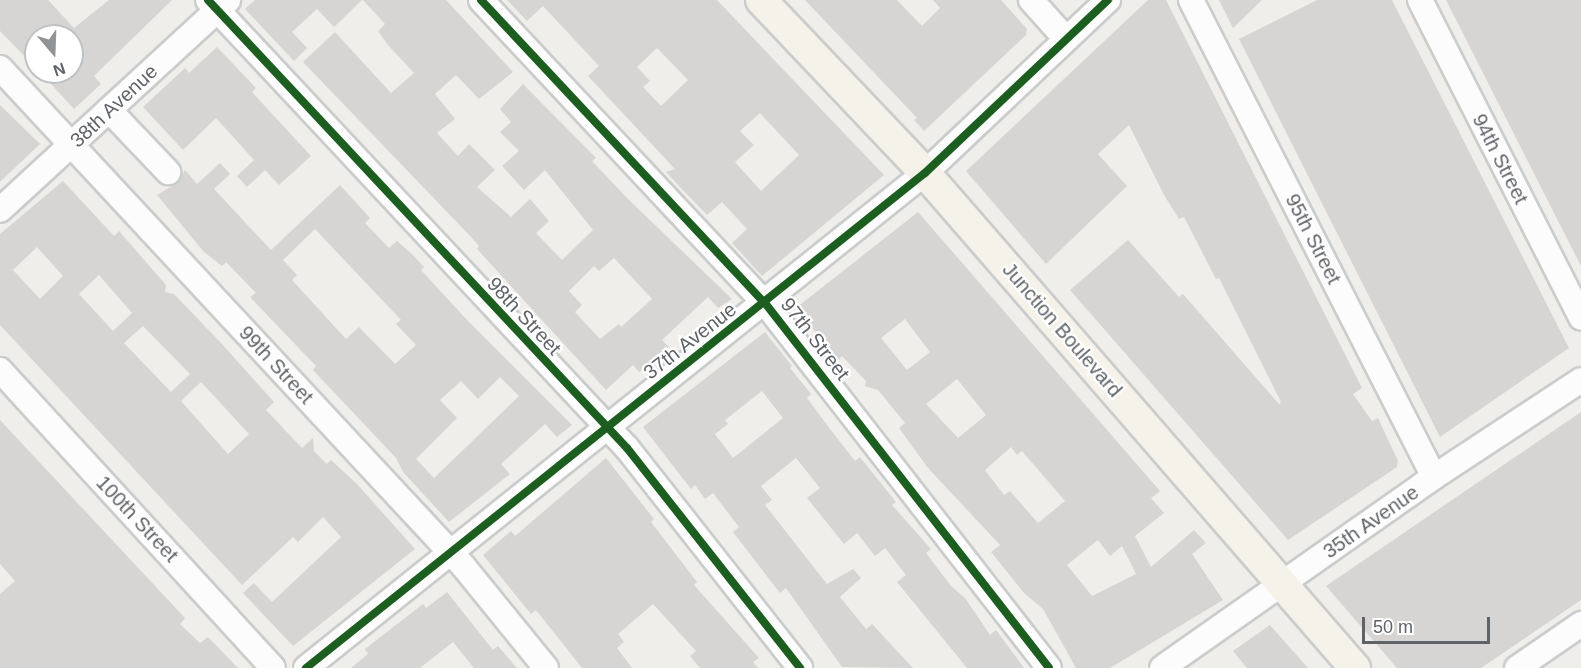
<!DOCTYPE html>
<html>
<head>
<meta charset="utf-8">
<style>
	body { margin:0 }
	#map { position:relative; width:1581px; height:668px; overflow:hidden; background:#efeeea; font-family:Arial,sans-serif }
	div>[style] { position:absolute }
	.building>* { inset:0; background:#d6d5d3 }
	.roads { filter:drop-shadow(2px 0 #cbcccc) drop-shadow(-2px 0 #cbcccc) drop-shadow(0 2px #cbcccc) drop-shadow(0 -2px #cbcccc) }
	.minor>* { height:24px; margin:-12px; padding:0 12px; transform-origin:12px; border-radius:12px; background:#fdfcfc }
	.major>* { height:30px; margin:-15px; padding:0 15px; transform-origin:15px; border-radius:15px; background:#f4f2e9 }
	.cycleway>* { height:8px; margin:-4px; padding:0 4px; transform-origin:4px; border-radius:4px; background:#1b5e20 }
	span { translate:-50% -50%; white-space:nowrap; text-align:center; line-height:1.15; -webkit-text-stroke:4.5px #fff; paint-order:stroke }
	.street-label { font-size:20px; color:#5f6368 }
	.north { position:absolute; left:24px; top:24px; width:60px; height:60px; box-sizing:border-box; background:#fff; border:2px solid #bfc1c3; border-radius:50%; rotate:161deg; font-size:16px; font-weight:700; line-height:24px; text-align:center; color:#5f6368 }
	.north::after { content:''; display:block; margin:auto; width:21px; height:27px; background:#919496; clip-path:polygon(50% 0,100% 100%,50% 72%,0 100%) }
	.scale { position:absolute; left:1362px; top:617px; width:128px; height:27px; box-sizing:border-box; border:3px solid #5f6368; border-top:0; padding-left:8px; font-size:18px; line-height:21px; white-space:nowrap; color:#5f6368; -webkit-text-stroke:4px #fff; paint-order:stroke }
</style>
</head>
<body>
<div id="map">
	<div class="building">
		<i style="clip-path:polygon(0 0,48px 0,74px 28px,109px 0,172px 0,94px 76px,101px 84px,74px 109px,40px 72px,72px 72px,72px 36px,36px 36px,36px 68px,0 31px)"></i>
		<i style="clip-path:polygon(255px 0,362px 0,334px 27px,317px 9px,292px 32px,307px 48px,294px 61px,245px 9px)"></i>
		<i style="clip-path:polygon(evenodd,363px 0,446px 0,513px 72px,479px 99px,456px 75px,435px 94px,455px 119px,437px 133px,458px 156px,469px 144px,495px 170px,477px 187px,511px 217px,530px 199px,549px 221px,536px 233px,562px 260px,593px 230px,545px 170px,524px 190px,502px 166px,519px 151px,500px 132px,511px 122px,500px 109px,523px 84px,596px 158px,592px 161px,628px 199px,732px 299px,718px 308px,708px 297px,662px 340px,669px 347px,639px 372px,633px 365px,606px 390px,477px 249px,479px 246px,472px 238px,303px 62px,335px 32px,391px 93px,414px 73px,388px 45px,378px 31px,385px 24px,363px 0,614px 258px,652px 299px,621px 327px,619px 324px,600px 339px,575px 312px,582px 305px,569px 291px,594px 266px,599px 271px,614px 258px)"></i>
		<i style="clip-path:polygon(evenodd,507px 0,717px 0,884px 175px,762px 276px,732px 243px,747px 229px,722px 202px,707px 215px,679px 186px,666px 172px,675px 169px,588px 76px,599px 66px,543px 6px,527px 21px,507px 0,657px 48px,688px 80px,661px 106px,643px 87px,650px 81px,637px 67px,657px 48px,507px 0,760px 113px,799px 155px,761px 191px,735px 162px,754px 145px,740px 131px,760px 113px)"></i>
		<i style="clip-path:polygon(805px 0,897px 0,922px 26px,940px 8px,933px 0,1001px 0,1027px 29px,1026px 35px,924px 131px,914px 120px,917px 118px)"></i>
		<i style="clip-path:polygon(1148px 0,1166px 0,1362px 388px,1353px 394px,1372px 421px,1378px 418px,1398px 461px,1397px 467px,1288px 540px,1070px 290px,1128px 240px,1179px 297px,1183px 294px,1279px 404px,1281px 402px,1219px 278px,1216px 279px,1184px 217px,1179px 219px,1164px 195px,1129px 125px,1098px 154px,1127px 186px,1046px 264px,966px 171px)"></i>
		<i style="clip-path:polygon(1219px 0,1262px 0,1233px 28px)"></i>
		<i style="clip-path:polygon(1317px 0,1392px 0,1569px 348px,1440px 437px,1239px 39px)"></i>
		<i style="clip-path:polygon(1446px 0,1581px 0,1581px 266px,1554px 213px)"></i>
		<i style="clip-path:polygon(217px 47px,256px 88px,252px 92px,311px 156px,279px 185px,265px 170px,247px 187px,237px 176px,254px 160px,216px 118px,183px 150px,143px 107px,185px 68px,189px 73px)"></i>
		<i style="clip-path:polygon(0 105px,40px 144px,0 182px)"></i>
		<i style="clip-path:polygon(evenodd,220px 163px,230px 174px,214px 189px,271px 250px,340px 185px,370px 218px,365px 223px,389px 248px,397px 241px,412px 254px,424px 267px,421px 270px,468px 321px,572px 425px,557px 437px,545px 424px,501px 464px,510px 474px,449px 522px,403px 472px,396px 458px,313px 370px,316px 366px,250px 297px,256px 293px,226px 262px,222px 266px,204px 252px,157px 195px,177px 183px,185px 170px,197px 184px,220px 163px,315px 229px,401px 320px,396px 324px,416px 345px,395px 364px,359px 327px,346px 339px,292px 280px,297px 275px,283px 260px,315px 229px,220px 163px,500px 377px,519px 396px,434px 478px,416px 459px,457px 418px,440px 400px,461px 381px,478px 399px,500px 377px)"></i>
		<i style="clip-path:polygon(evenodd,63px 181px,114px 236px,119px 231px,166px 285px,165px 292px,174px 294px,222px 344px,274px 402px,266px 410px,302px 448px,313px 438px,314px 451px,327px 464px,331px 460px,357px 484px,415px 549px,293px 646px,243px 593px,254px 583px,272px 602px,341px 537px,323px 517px,298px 542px,293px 537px,242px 585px,0 325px,0 234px,63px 181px,37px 247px,63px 276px,40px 299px,13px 270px,37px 247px,63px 181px,99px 275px,132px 313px,113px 331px,79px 294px,99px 275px,63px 181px,143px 326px,190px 374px,171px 392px,124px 343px,143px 326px,63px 181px,201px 382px,249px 434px,228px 454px,181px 401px,201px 382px)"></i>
		<i style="clip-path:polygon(evenodd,918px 212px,1160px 491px,1151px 498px,1164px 513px,1135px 536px,1151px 567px,1194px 530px,1206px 543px,1192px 554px,1223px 600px,1110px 668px,1076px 668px,1043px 609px,1024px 593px,991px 552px,1000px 545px,928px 468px,899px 428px,905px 423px,878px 390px,865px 386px,866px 381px,842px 356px,838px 360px,796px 308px,918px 212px,905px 319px,930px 352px,907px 370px,881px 338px,905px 319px,918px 212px,957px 379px,986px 415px,958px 438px,926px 404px,957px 379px,918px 212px,1011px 447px,1017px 455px,1022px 451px,1065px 501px,1038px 523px,1010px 491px,1004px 495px,985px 470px,1011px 447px,918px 212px,1098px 540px,1110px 556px,1122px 546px,1136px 574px,1092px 596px,1067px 565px,1098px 540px)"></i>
		<i style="clip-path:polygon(evenodd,765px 332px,792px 366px,790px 368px,811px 394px,807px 398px,830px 429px,855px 461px,860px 457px,896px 502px,892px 505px,931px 549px,926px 553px,951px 586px,965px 598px,990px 635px,996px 630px,1024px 668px,967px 668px,897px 582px,906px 575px,885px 548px,875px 556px,857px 533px,844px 544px,807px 498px,820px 488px,796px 458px,761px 486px,772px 500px,765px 505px,827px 584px,853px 569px,861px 578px,840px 597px,866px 629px,872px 624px,913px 668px,842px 667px,786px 588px,780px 593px,733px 532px,739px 527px,713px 493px,705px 499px,695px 485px,691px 489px,643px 427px,765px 332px,762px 391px,783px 418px,733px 458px,715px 434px,728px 424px,725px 420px,762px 391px)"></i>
		<i style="clip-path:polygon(1581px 412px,1581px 600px,1481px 668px,1397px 668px,1326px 586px)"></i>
		<i style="clip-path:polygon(0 420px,185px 618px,180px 624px,200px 643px,208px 637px,238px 668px,0 668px,0 594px,15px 581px,0 564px)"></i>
		<i style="clip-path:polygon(606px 458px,654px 519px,651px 522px,697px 582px,694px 585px,759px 658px,753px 662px,758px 668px,700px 668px,690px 656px,696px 651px,653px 604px,618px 634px,624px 642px,617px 648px,632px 668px,582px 668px,536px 610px,531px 614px,483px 555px,511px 531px,515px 536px)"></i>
		<i style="clip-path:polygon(447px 592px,493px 650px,498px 646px,517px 668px,474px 668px,453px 642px,420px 668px,351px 668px,368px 654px,365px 649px,423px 604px,426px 608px)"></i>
		<i style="clip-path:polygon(1270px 625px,1277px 633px,1308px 668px,1247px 668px,1233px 651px)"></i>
	</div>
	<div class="roads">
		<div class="minor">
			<i style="left:208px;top:0;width:613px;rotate:46.92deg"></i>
			<i style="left:627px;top:448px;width:280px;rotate:51.8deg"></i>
			<i style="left:481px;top:0;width:415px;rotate:46.9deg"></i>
			<i style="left:765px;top:303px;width:462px;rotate:52.1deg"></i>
			<i style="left:1031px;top:0;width:52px;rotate:48.1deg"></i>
			<i style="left:1191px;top:0;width:535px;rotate:63deg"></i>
			<i style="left:1420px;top:0;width:356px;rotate:63.1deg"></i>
			<i style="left:0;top:68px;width:681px;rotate:47.08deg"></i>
			<i style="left:464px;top:567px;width:130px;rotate:50.9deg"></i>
			<i style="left:109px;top:110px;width:86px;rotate:46.4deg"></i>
			<i style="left:0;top:210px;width:310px;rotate:-42.6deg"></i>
			<i style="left:0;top:370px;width:404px;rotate:47.5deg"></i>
			<i style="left:306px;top:668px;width:793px;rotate:-38.65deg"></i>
			<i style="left:925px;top:173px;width:252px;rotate:-43.4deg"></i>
			<i style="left:1162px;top:668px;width:332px;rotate:-35.1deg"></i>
			<i style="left:1434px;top:477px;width:176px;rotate:-33.4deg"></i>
			<i style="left:1517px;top:668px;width:78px;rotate:-34.5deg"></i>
		</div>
		<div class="major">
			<i style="left:761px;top:0;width:238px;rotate:46.5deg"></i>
			<i style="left:925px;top:173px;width:656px;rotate:49.02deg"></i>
		</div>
	</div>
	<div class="cycleway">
		<i style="left:208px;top:0;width:613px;rotate:46.92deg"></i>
		<i style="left:627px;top:448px;width:280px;rotate:51.8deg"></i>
		<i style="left:481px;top:0;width:415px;rotate:46.9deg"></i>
		<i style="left:765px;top:303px;width:462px;rotate:52.1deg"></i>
		<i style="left:306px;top:668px;width:793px;rotate:-38.65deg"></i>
		<i style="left:925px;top:173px;width:252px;rotate:-43.4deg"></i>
	</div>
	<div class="street-label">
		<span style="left:114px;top:106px;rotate:-43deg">38th Avenue</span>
		<span style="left:1500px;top:159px;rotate:63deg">94th Street</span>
		<span style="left:1313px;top:239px;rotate:63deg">95th Street</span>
		<span style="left:524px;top:316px;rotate:47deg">98th Street</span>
		<span style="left:1062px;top:330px;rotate:49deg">Junction Boulevard</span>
		<span style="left:815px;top:339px;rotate:52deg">97th Street</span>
		<span style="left:690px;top:341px;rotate:-38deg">37th Avenue</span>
		<span style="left:276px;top:365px;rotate:47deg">99th Street</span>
		<span style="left:137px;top:519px;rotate:47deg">100th Street</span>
		<span style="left:1371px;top:522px;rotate:-35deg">35th Avenue</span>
	</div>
	<div class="north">N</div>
	<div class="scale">50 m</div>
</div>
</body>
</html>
